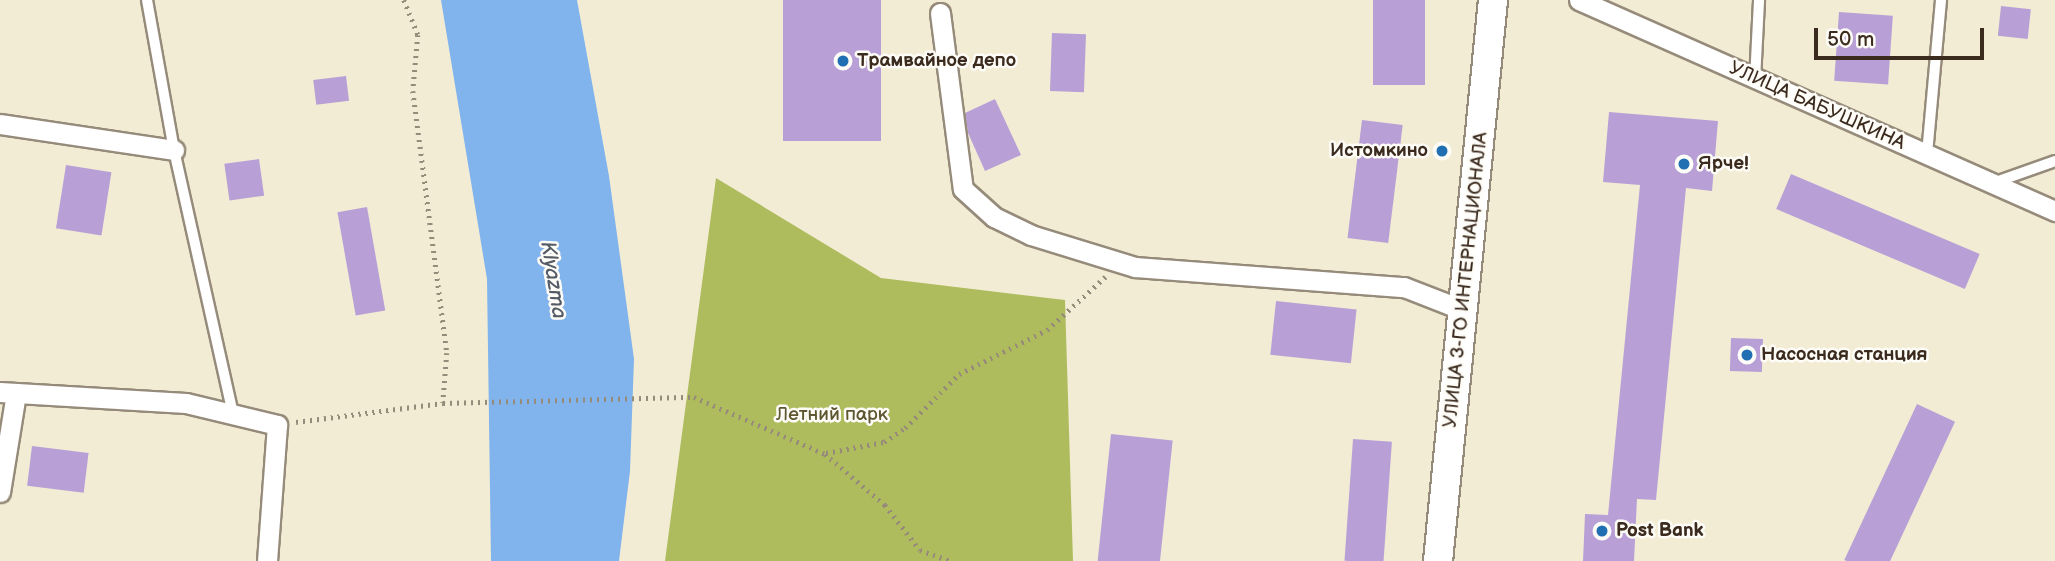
<!DOCTYPE html>
<html>
<head>
<meta charset="utf-8">
<style>
	body { margin:0 }
	#map { position:relative; width:2055px; height:561px; overflow:hidden; background:#f2ecd5; font-family:"Balsamiq Sans",sans-serif }
	div>[style] { position:absolute }
	.green>* { inset:0; background:#afbc5d }
	.water>* { inset:0; background:#81b3ed }
	.building>* { inset:0; background:#b8a0d6; transform-origin:0 0 }
	.path>* { height:4.5px; margin-top:-2.25px; transform-origin:0; background:repeating-linear-gradient(90deg,#968b7a 0 2px,transparent 0 7px) }
	.roads { filter:drop-shadow(2px 0 #968b7a) drop-shadow(-2px 0 #968b7a) drop-shadow(0 2px #968b7a) drop-shadow(0 -2px #968b7a) }
	.lane>* { height:10px; margin:-5px; padding:0 5px; transform-origin:5px; border-radius:5px; background:#fff }
	.street>* { height:19px; margin:-9.5px; padding:0 9.5px; transform-origin:9.5px; border-radius:9.5px; background:#fff }
	.secondary>* { height:28px; margin:-14px; padding:0 14px; transform-origin:14px; border-radius:14px; background:#fff }
	.dots>* { width:19px; height:19px; translate:-50% -50%; box-sizing:border-box; border:4px solid #fdfcf7; border-radius:50% }
	span { translate:-50% -50%; white-space:nowrap; text-align:center; line-height:1.15; -webkit-text-stroke:5px #fdfcf7; paint-order:stroke }
	.poi-label { font-size:19px; color:#3b2a1e; font-weight:700 }
	.left { translate:0 -50%; text-align:left }
	.right { translate:-100% -50%; text-align:right }
	.street-label { font-size:19px; color:#3b2a1e }
	.park-label { font-size:19px; color:#5e5631 }
	.water-label { font-size:21px; color:#545a66; font-style:italic }
	.scale { position:absolute; left:1814px; top:28px; width:170px; height:32px; box-sizing:border-box; border:4px solid #3b2a1e; border-top:0; padding-left:9px; font-size:21px; line-height:24px; white-space:nowrap; color:#3b2a1e; -webkit-text-stroke:5px #fdfcf7; paint-order:stroke }
</style>
</head>
<body>
<div id="map">
	<div class="green">
		<i style="clip-path:polygon(716px 178px,881px 278px,1065px 300px,1073px 561px,665px 561px)"></i>
	</div>
	<div class="water">
		<i style="clip-path:polygon(441px 0,577px 0,609px 176px,634px 359px,630px 471px,619px 561px,491px 561px,487px 279px)"></i>
	</div>
	<div class="building">
		<i style="left:783px;top:0;width:98px;height:141px"></i>
		<i style="left:1373px;top:0;width:52px;height:85px"></i>
		<i style="left:2001px;top:6px;width:30px;height:30px;rotate:6deg"></i>
		<i style="left:1839px;top:12px;width:54px;height:69px;rotate:4deg"></i>
		<i style="left:1052px;top:33px;width:34px;height:58px;rotate:2deg"></i>
		<i style="left:346px;top:76px;width:25px;height:33px;rotate:83deg"></i>
		<i style="clip-path:polygon(995px 99px,1021px 155px,985px 171px,968px 133px,965px 113px)"></i>
		<i style="clip-path:polygon(1609px 112px,1718px 121px,1712px 191px,1686px 188px,1656px 500px,1637px 499px,1634px 561px,1583px 561px,1585px 514px,1608px 515px,1640px 185px,1603px 182px)"></i>
		<i style="left:1362px;top:120px;width:41px;height:119px;rotate:7deg"></i>
		<i style="left:259px;top:159px;width:37px;height:35px;rotate:82deg"></i>
		<i style="left:66px;top:165px;width:46px;height:64px;rotate:9deg"></i>
		<i style="left:1791px;top:174px;width:205px;height:38px;rotate:23deg"></i>
		<i style="left:367px;top:207px;width:105px;height:30px;rotate:80deg"></i>
		<i style="left:1276px;top:301px;width:81px;height:54px;rotate:6deg"></i>
		<i style="left:1731px;top:338px;width:32px;height:33px;rotate:2deg"></i>
		<i style="left:1917px;top:404px;width:42px;height:172px;rotate:25deg"></i>
		<i style="left:1111px;top:434px;width:62px;height:128px;rotate:6deg"></i>
		<i style="left:1353px;top:439px;width:39px;height:122px;rotate:4deg"></i>
		<i style="left:32px;top:446px;width:57px;height:40px;rotate:7deg"></i>
	</div>
	<div class="path">
		<i style="left:404px;top:0;width:38px;rotate:68deg"></i>
		<i style="left:418px;top:35px;width:56px;rotate:95.1deg"></i>
		<i style="left:413px;top:91px;width:264px;rotate:82.6deg"></i>
		<i style="left:447px;top:353px;width:50px;rotate:94.6deg"></i>
		<i style="left:296px;top:422px;width:148px;rotate:-7.4deg"></i>
		<i style="left:443px;top:403px;width:251px;rotate:-1.4deg"></i>
		<i style="left:694px;top:397px;width:143px;rotate:23.5deg"></i>
		<i style="left:825px;top:454px;width:79px;rotate:40.4deg"></i>
		<i style="left:885px;top:505px;width:57px;rotate:52.1deg"></i>
		<i style="left:920px;top:550px;width:32px;rotate:20deg"></i>
		<i style="left:826px;top:453px;width:59px;rotate:-10.7deg"></i>
		<i style="left:884px;top:442px;width:25px;rotate:-34deg"></i>
		<i style="left:905px;top:428px;width:76px;rotate:-45deg"></i>
		<i style="left:959px;top:374px;width:98px;rotate:-26.6deg"></i>
		<i style="left:1047px;top:330px;width:79px;rotate:-42.4deg"></i>
	</div>
	<div class="roads">
		<div class="lane">
			<i style="left:147px;top:0;width:152px;rotate:79.8deg"></i>
			<i style="left:174px;top:150px;width:271px;rotate:77.4deg"></i>
			<i style="left:1755px;top:80px;width:80px;rotate:-87.1deg"></i>
			<i style="left:1927px;top:154px;width:155px;rotate:-84.8deg"></i>
			<i style="left:1993px;top:183px;width:66px;rotate:-19.5deg"></i>
		</div>
		<div class="street">
			<i style="left:1579px;top:0;width:521px;rotate:23.91deg"></i>
			<i style="left:940px;top:13px;width:177px;rotate:82.6deg"></i>
			<i style="left:963px;top:189px;width:42px;rotate:42.1deg"></i>
			<i style="left:994px;top:217px;width:41px;rotate:25.9deg"></i>
			<i style="left:1031px;top:235px;width:109px;rotate:17.1deg"></i>
			<i style="left:1135px;top:267px;width:270px;rotate:4.3deg"></i>
			<i style="left:1404px;top:287px;width:63px;rotate:21.3deg"></i>
			<i style="left:0;top:124px;width:176px;rotate:8.5deg"></i>
			<i style="left:0;top:392px;width:186px;rotate:3.4deg"></i>
			<i style="left:186px;top:403px;width:94px;rotate:13.6deg"></i>
			<i style="left:277px;top:425px;width:136px;rotate:94.2deg"></i>
			<i style="left:0;top:492px;width:100px;rotate:-80.8deg"></i>
		</div>
		<div class="secondary">
			<i style="left:1438px;top:561px;width:564px;rotate:-84.4deg"></i>
		</div>
	</div>
	<div class="dots">
		<i style="left:843px;top:61px;background:#1f6fb2"></i>
		<i style="left:1442px;top:151px;background:#1f6fb2"></i>
		<i style="left:1684px;top:164px;background:#1f6fb2"></i>
		<i style="left:1747px;top:355px;background:#1f6fb2"></i>
		<i style="left:1602px;top:531px;background:#1f6fb2"></i>
	</div>
	<div class="poi-label">
		<span class="left" style="left:857px;top:61px">Трамвайное депо</span>
		<span class="right" style="left:1428px;top:151px">Истомкино</span>
		<span class="left" style="left:1698px;top:164px">Ярче!</span>
		<span class="left" style="left:1761px;top:355px">Насосная станция</span>
		<span class="left" style="left:1616px;top:531px">Post Bank</span>
	</div>
	<div class="street-label">
		<span style="left:1817px;top:106px;rotate:24deg">УЛИЦА БАБУШКИНА</span>
		<span style="left:1466px;top:280px;rotate:-84deg">УЛИЦА 3-ГО ИНТЕРНАЦИОНАЛА</span>
	</div>
	<div class="park-label">
		<span style="left:832px;top:415px">Летний парк</span>
	</div>
	<div class="water-label">
		<span style="left:553px;top:280px;rotate:81deg">Klyazma</span>
	</div>
	<div class="scale">50 m</div>
</div>
</body>
</html>
